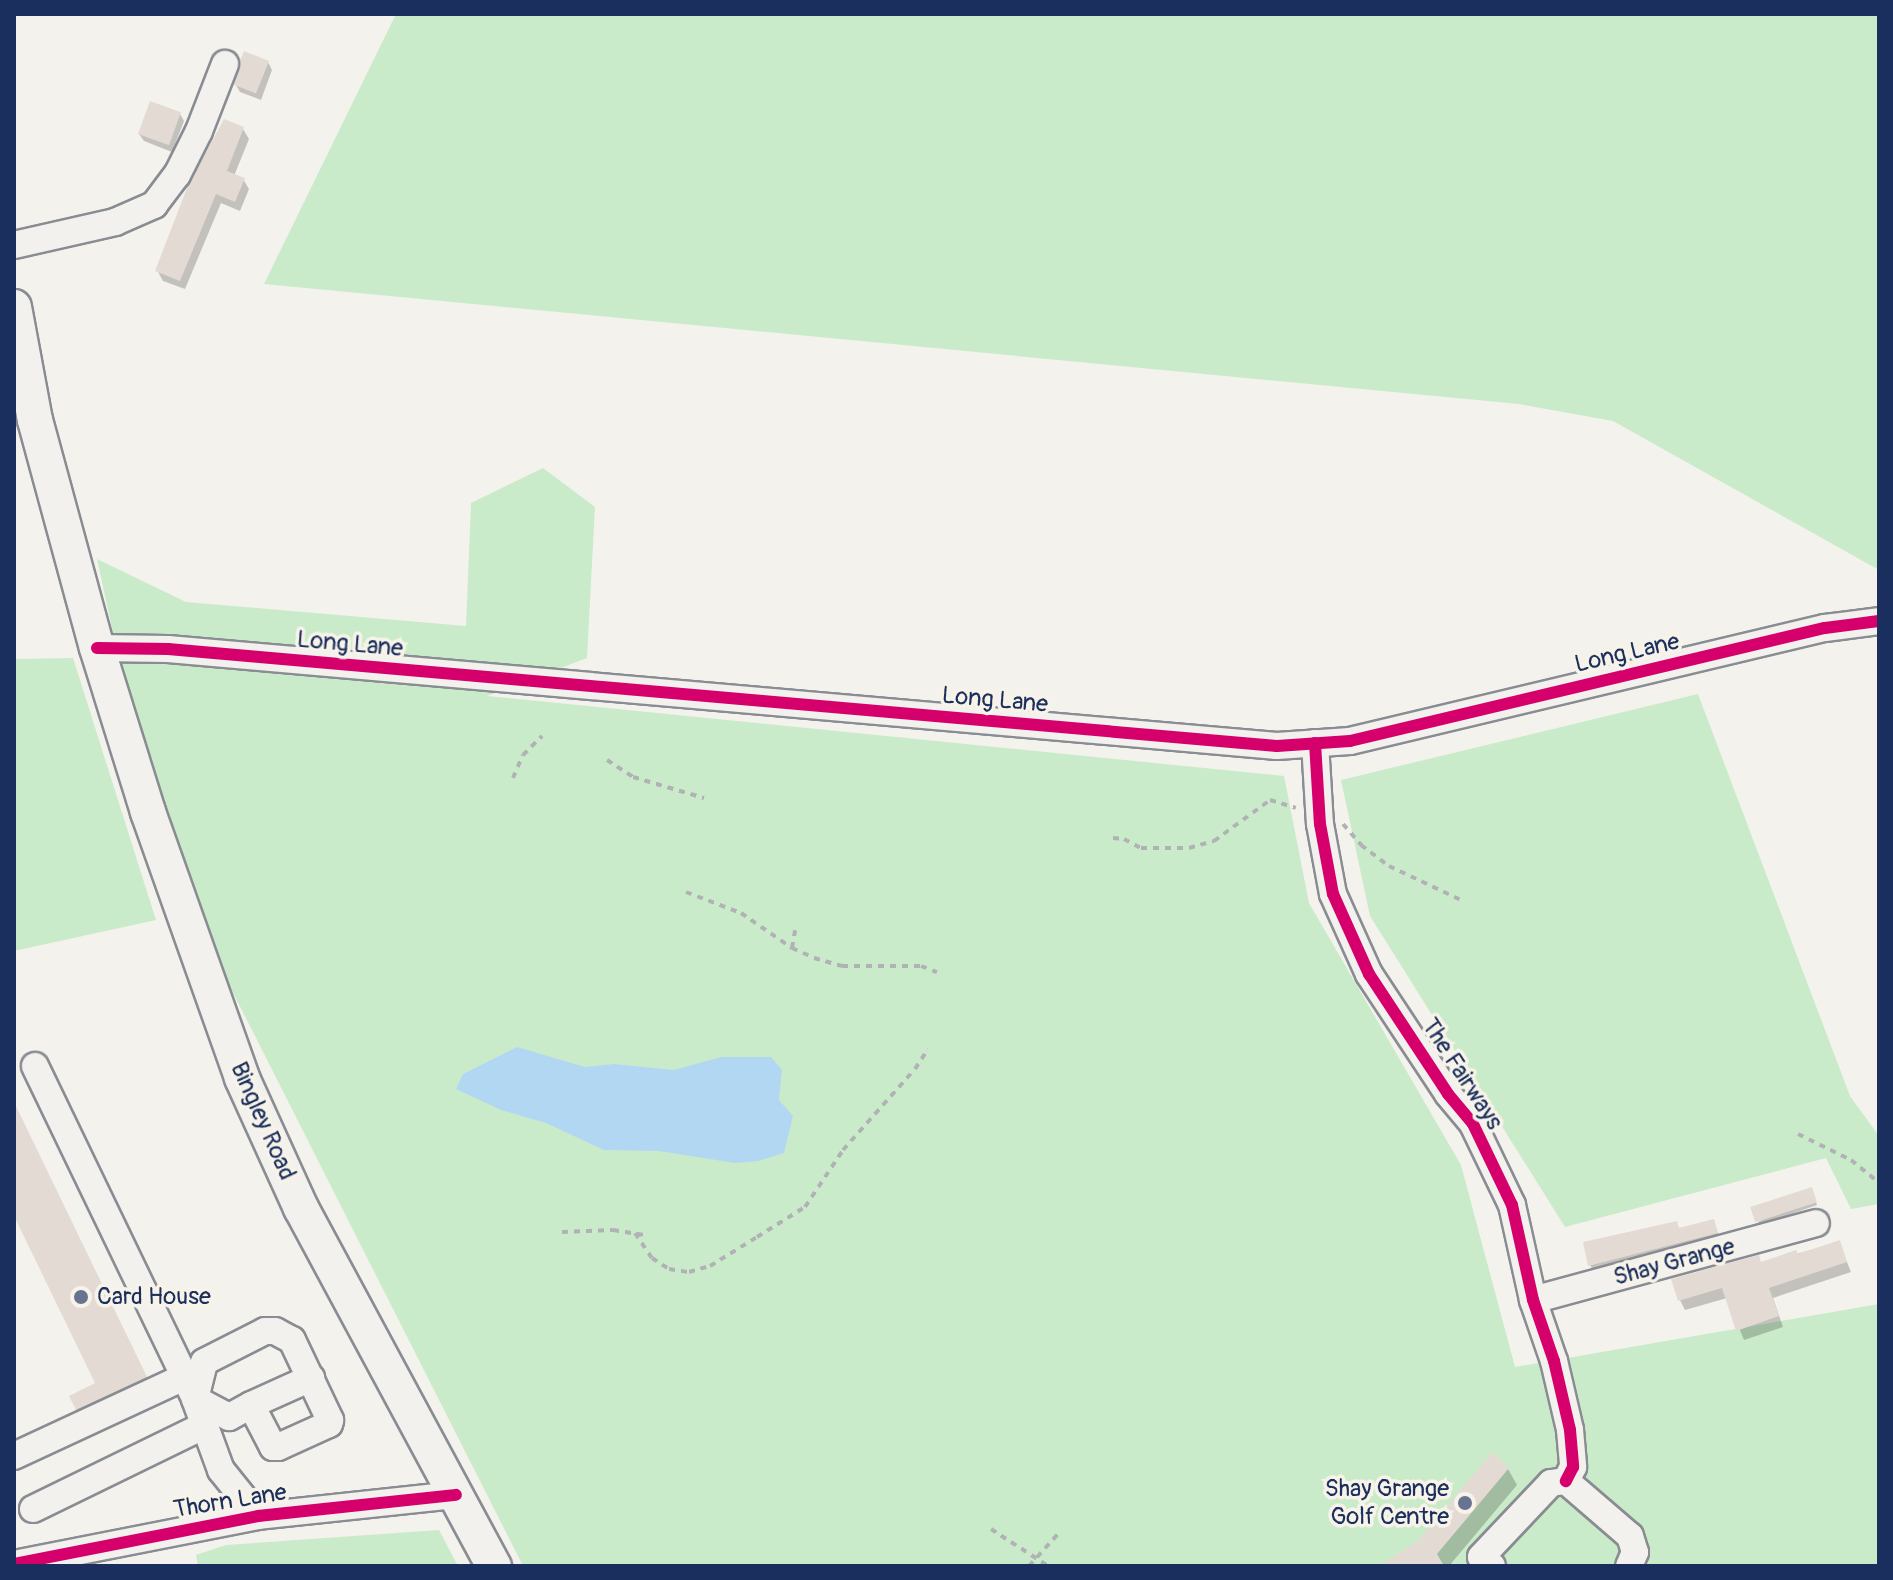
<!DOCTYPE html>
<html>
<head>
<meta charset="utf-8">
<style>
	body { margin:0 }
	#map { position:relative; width:1893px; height:1580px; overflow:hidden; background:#f4f2ec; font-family:Pangolin,sans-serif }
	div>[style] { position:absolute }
	.green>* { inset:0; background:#caebc9 }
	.water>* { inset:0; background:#b2d7f2 }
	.shadow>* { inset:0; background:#0003 }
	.building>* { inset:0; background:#e4dad4; transform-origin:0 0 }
	.path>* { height:4px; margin-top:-2px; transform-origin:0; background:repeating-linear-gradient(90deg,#b1b2b5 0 6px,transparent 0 12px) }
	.roads { filter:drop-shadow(2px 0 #898c92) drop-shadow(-2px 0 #898c92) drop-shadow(0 2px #898c92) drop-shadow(0 -2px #898c92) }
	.minor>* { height:26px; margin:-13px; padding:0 13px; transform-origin:13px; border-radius:13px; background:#f2f1ed }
	.major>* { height:34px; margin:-17px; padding:0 17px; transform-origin:17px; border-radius:17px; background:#f2f1ed }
	.cycleway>* { height:12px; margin:-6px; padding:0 6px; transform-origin:6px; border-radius:6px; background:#d6006c }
	.dots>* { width:22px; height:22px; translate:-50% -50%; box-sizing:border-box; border:4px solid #f7f3e8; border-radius:50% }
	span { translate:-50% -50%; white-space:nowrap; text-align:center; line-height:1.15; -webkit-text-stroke:7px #f7f3e8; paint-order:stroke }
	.street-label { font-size:24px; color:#1b2f5e }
	.poi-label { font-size:24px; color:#1b2f5e }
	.left { translate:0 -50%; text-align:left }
	.right { translate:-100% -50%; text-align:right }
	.frame { position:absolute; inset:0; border:16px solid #1b2f5e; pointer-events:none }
</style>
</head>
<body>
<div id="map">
	<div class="green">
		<i style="clip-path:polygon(396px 14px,1879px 14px,1879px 570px,1613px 421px,1519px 404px,264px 284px)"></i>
		<i style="clip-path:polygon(543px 468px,595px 507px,587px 658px,487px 696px,1284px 776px,1309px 903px,1461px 1165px,1515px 1367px,1879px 1304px,1879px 1566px,523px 1566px,215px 957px,118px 656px,97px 559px,186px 602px,466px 626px,471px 503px)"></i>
		<i style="clip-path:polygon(73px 658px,156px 920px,14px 951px,14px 659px)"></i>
		<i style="clip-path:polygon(1698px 694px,1850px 1096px,1879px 1136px,1879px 1204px,1851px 1209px,1826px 1158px,1565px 1227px,1370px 916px,1341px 780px)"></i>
		<i style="clip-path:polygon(439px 1530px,458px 1566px,198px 1566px,196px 1555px,226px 1545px)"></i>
	</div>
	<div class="water">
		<i style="clip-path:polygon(517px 1047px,585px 1067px,614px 1064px,674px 1070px,721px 1057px,771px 1057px,782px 1070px,779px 1100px,793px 1116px,784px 1153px,758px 1161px,735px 1163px,659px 1151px,604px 1150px,546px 1123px,501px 1110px,456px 1089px,463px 1074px)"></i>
	</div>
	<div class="shadow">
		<i style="clip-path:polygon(268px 62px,272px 70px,261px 100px,240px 92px,236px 85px)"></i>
		<i style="clip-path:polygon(180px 114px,184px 121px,172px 152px,144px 141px,139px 134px)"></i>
		<i style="clip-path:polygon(243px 129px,249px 139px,234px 176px,243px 179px,249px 189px,240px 211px,221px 203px,185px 289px,163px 281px,157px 270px)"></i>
		<i style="clip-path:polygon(14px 1104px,152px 1388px,84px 1420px,77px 1409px,98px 1384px,14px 1212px)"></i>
		<i style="clip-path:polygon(1813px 1192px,1817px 1205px,1759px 1225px,1758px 1222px)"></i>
		<i style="clip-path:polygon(1713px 1222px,1721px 1240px,1594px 1272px,1590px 1265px,1680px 1230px)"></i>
		<i style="clip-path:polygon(1839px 1242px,1851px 1272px,1773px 1298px,1783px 1327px,1744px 1340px,1727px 1298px,1685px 1310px,1680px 1300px,1761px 1264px)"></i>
		<i style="clip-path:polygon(1508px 1469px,1517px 1485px,1449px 1566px,1383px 1566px,1419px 1542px)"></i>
	</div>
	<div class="building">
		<i style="left:244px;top:51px;width:27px;height:35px;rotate:22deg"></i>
		<i style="left:150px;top:101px;width:33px;height:35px;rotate:20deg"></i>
		<i style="clip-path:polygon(224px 119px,244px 127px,227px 171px,245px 178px,235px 202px,216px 194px,180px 281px,155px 271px,187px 188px)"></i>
		<i style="clip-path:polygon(14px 1102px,147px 1377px,76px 1410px,69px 1396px,95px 1383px,14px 1216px)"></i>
		<i style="left:1812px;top:1187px;width:16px;height:65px;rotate:72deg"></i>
		<i style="clip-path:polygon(1714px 1219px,1718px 1233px,1588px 1266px,1583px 1242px,1677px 1221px,1679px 1228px)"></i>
		<i style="clip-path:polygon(1840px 1240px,1847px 1262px,1769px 1288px,1779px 1316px,1736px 1331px,1722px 1288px,1678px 1301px,1671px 1279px,1759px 1255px,1761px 1262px,1796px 1250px,1798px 1254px)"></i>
		<i style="clip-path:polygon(1492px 1452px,1509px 1468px,1437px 1554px,1444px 1566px,1379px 1566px,1418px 1541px)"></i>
	</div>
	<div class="path">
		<i style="left:607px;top:760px;width:31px;rotate:33deg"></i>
		<i style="left:633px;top:777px;width:74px;rotate:16.5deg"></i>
		<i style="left:513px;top:778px;width:25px;rotate:-67deg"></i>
		<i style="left:523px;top:755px;width:27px;rotate:-45deg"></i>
		<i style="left:1343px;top:824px;width:28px;rotate:49deg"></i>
		<i style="left:1361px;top:845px;width:35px;rotate:37deg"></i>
		<i style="left:1389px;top:866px;width:82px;rotate:25.3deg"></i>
		<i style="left:1113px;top:838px;width:11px;rotate:5deg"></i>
		<i style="left:1124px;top:839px;width:19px;rotate:28deg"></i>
		<i style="left:1141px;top:848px;width:48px"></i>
		<i style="left:1189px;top:848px;width:26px;rotate:-16deg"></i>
		<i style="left:1214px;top:841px;width:69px;rotate:-36.2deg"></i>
		<i style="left:1270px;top:800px;width:27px;rotate:17deg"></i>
		<i style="left:686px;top:892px;width:59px;rotate:20.9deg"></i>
		<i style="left:741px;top:913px;width:62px;rotate:34.5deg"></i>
		<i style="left:792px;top:948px;width:24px;rotate:24deg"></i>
		<i style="left:814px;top:958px;width:29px;rotate:16deg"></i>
		<i style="left:842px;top:966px;width:79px"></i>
		<i style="left:921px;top:966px;width:17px;rotate:21deg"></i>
		<i style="left:792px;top:948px;width:22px;rotate:-80deg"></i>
		<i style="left:1798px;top:1134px;width:59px;rotate:26.1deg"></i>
		<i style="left:1851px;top:1160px;width:36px;rotate:39deg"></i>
		<i style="left:562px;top:1232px;width:51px;rotate:-2.2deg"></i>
		<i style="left:613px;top:1230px;width:33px;rotate:9deg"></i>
		<i style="left:635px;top:1233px;width:30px;rotate:56deg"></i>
		<i style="left:652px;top:1258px;width:20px;rotate:33deg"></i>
		<i style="left:669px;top:1269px;width:20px;rotate:9deg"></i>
		<i style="left:689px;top:1272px;width:22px;rotate:-16deg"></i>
		<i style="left:710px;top:1266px;width:55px;rotate:-31.7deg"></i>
		<i style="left:757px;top:1237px;width:57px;rotate:-32deg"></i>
		<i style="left:805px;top:1207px;width:69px;rotate:-56.3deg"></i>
		<i style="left:843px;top:1150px;width:108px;rotate:-48.4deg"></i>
		<i style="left:915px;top:1069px;width:24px;rotate:-57deg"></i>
		<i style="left:991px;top:1529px;width:68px;rotate:33deg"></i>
		<i style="left:1029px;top:1566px;width:43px;rotate:-47.8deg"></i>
	</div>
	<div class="roads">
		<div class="minor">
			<i style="left:14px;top:245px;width:104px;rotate:-12.8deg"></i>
			<i style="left:115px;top:222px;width:43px;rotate:-23.6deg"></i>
			<i style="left:154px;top:205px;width:38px;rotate:-53deg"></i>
			<i style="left:177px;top:175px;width:49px;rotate:-63.4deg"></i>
			<i style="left:199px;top:131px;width:72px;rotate:-68.8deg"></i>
			<i style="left:97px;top:648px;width:71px;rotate:0.8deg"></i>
			<i style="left:168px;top:649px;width:1113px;rotate:5deg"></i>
			<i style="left:1277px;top:746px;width:73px;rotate:-3.9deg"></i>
			<i style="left:1350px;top:741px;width:488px;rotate:-13.4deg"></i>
			<i style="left:1825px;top:628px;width:54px;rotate:-7.4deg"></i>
			<i style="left:1315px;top:743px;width:81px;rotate:86.5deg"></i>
			<i style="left:1320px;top:824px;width:71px;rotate:79.5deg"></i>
			<i style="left:1333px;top:894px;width:88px;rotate:65.8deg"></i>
			<i style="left:1369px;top:974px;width:144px;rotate:56.6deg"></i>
			<i style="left:1448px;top:1094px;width:39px;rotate:50deg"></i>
			<i style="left:1473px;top:1124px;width:90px;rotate:64.3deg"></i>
			<i style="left:1512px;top:1205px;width:97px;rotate:77.5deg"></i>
			<i style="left:1533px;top:1300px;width:65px;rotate:71deg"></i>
			<i style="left:1554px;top:1361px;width:71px;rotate:76.9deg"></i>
			<i style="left:1570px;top:1430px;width:37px;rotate:85deg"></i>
			<i style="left:1573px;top:1467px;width:16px;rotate:117deg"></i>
			<i style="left:35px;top:1066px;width:369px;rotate:64.3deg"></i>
			<i style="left:195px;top:1399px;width:76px;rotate:69.9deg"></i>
			<i style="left:221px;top:1470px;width:59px;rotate:51.2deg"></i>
			<i style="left:1533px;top:1300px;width:293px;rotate:-15.2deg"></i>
			<i style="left:265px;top:1331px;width:10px"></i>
			<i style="left:275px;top:1331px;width:19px;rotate:28deg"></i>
			<i style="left:292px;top:1340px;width:89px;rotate:64.6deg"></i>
			<i style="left:330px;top:1420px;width:4px;rotate:104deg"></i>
			<i style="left:329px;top:1424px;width:56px;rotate:155.7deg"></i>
			<i style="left:278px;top:1447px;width:5px;rotate:180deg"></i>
			<i style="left:273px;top:1447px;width:47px;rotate:-117.6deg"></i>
			<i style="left:251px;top:1405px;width:25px;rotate:151deg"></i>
			<i style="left:229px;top:1417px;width:38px;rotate:-152deg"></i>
			<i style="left:195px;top:1399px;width:38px;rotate:-76deg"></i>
			<i style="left:204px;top:1362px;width:68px;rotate:-26.9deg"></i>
			<i style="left:251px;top:1405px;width:66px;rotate:-24.2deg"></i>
			<i style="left:14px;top:1456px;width:187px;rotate:-24.9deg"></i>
			<i style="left:33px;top:1509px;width:191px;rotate:-26deg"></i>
			<i style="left:14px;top:1564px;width:249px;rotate:-11.1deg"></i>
			<i style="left:258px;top:1516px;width:199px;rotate:-6.1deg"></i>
			<i style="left:1492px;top:1566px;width:14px;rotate:-141deg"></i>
			<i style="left:1481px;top:1557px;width:102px;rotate:-46.6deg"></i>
			<i style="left:1551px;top:1483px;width:15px;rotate:-8deg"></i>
			<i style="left:1566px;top:1481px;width:84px;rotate:40.7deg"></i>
			<i style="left:1630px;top:1536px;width:17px;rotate:73deg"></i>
			<i style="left:1635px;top:1552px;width:15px;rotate:113deg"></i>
		</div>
		<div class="major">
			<i style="left:14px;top:307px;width:115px;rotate:79.5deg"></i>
			<i style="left:35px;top:420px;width:236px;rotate:74.8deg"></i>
			<i style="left:97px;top:648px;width:172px;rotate:72.7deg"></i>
			<i style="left:148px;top:812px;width:282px;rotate:70.5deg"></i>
			<i style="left:242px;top:1078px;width:143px;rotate:65.6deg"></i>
			<i style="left:301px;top:1208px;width:407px;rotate:61.7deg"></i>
		</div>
	</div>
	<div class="cycleway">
		<i style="left:97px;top:648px;width:71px;rotate:0.8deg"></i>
		<i style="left:168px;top:649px;width:1113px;rotate:5deg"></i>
		<i style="left:1277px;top:746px;width:73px;rotate:-3.9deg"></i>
		<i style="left:1350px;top:741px;width:488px;rotate:-13.4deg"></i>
		<i style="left:1825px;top:628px;width:54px;rotate:-7.4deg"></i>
		<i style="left:1315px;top:743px;width:81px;rotate:86.5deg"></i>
		<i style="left:1320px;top:824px;width:71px;rotate:79.5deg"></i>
		<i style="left:1333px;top:894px;width:88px;rotate:65.8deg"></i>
		<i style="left:1369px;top:974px;width:144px;rotate:56.6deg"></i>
		<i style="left:1448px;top:1094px;width:39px;rotate:50deg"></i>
		<i style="left:1473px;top:1124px;width:90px;rotate:64.3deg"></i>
		<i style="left:1512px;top:1205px;width:97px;rotate:77.5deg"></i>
		<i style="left:1533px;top:1300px;width:65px;rotate:71deg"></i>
		<i style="left:1554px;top:1361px;width:71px;rotate:76.9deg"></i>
		<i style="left:1570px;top:1430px;width:37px;rotate:85deg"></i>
		<i style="left:1573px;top:1467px;width:16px;rotate:117deg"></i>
		<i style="left:14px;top:1564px;width:249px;rotate:-11.1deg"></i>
		<i style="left:258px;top:1516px;width:199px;rotate:-6.1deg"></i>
	</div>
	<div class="dots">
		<i style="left:81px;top:1297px;background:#677390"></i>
		<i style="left:1465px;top:1503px;background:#677390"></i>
	</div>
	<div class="street-label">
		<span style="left:350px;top:644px;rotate:5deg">Long Lane</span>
		<span style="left:1627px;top:653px;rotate:-13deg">Long Lane</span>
		<span style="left:995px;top:700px;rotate:5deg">Long Lane</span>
		<span style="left:1462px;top:1074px;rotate:57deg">The Fairways</span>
		<span style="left:263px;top:1121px;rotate:66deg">Bingley Road</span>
		<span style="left:1674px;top:1262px;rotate:-15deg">Shay Grange</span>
		<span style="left:230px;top:1501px;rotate:-9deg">Thorn Lane</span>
	</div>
	<div class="poi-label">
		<span class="left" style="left:97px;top:1297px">Card House</span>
		<span class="right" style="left:1449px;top:1503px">Shay Grange<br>Golf Centre</span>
	</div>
	<div class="frame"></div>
</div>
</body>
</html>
